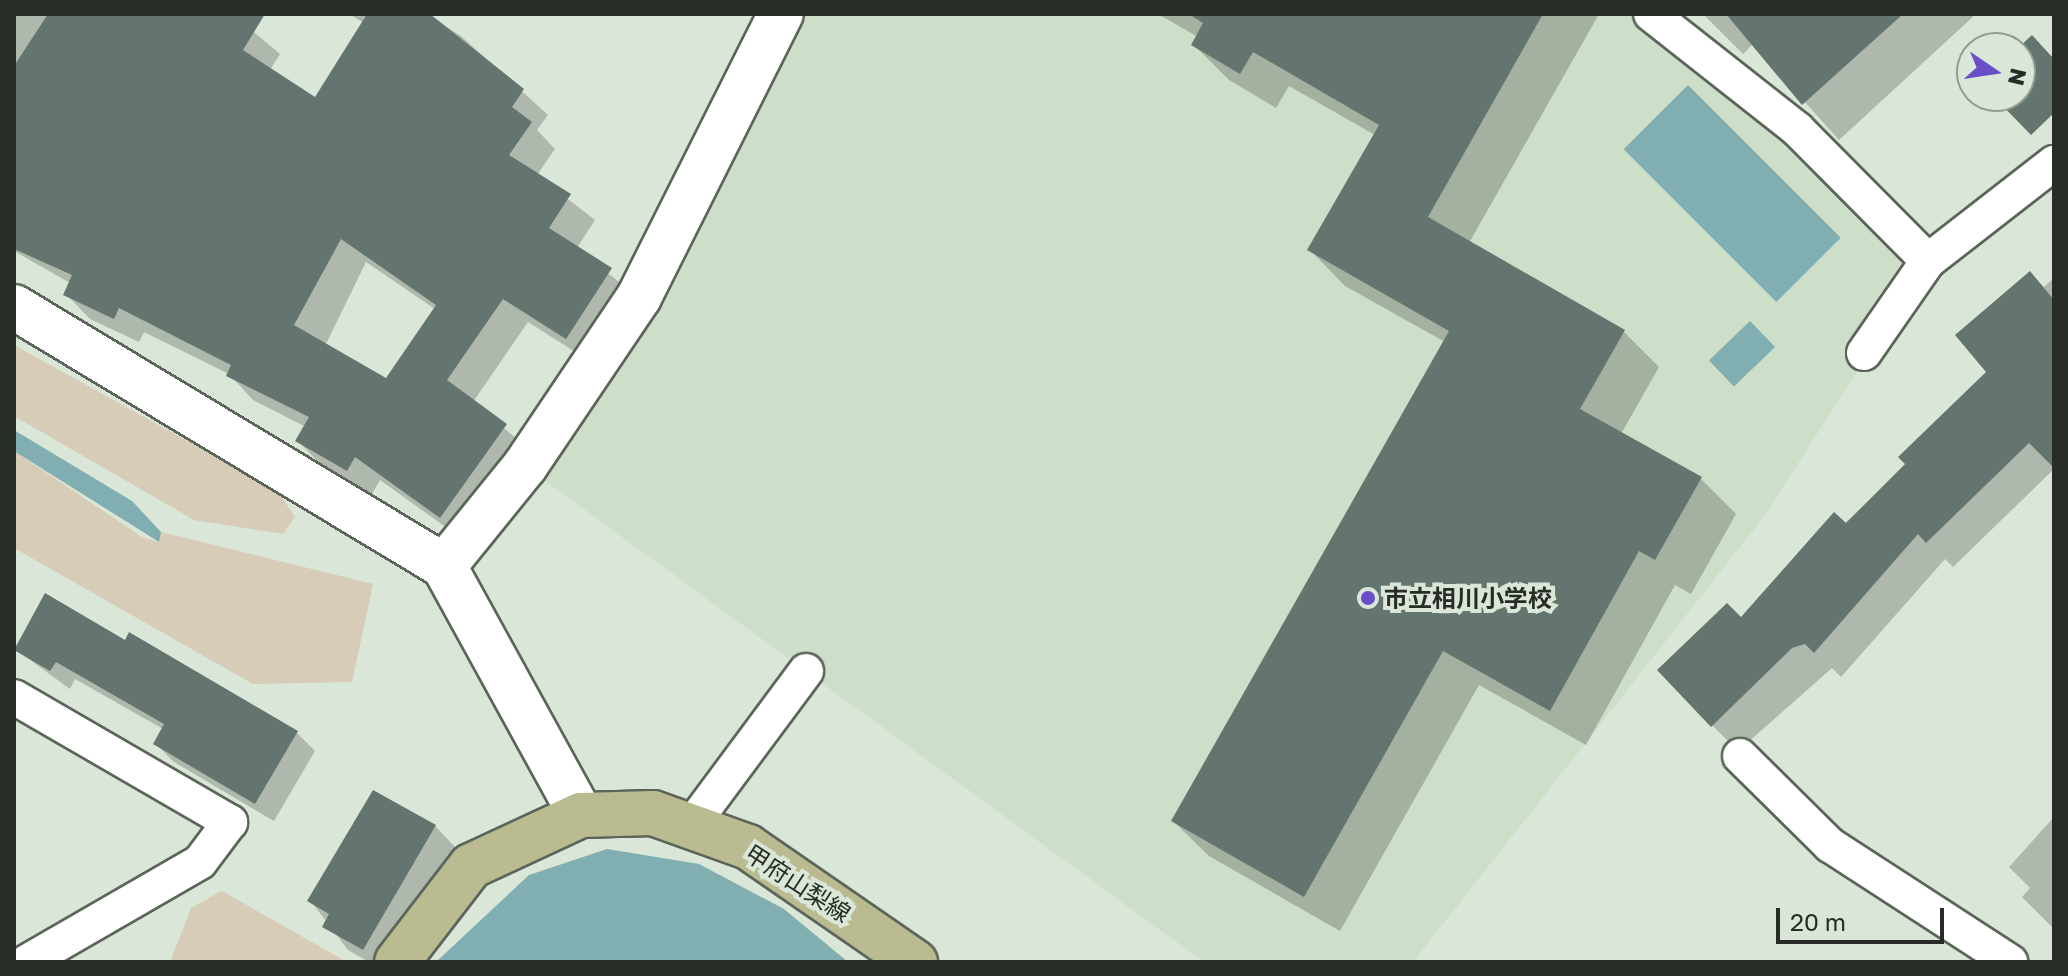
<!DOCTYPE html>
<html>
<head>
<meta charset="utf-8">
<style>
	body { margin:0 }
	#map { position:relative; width:2068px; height:976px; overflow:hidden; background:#dae6d8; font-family:"Golos Text","Noto Sans JP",sans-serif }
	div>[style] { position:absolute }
	.built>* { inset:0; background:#cddec9 }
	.green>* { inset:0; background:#d7ccb8 }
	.water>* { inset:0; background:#81aeb0; transform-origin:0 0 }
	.shadow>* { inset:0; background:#0003 }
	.building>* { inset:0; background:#63756e }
	.roads { filter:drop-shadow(2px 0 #5b6559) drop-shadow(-2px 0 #5b6559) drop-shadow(0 2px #5b6559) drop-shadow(0 -2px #5b6559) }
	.lane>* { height:34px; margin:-17px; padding:0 17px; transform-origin:17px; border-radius:17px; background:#fff }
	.street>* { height:44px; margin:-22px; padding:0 22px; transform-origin:22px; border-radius:22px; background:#fff }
	.primary>* { height:44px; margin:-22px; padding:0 22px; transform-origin:22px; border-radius:22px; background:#babb91 }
	.dots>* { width:22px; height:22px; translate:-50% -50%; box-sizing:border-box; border:4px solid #dae6d8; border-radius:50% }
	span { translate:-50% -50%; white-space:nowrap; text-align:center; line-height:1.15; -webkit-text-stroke:8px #dae6d8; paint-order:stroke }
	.poi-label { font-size:24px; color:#272c26; font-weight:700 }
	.left { translate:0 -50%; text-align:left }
	.street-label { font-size:24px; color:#272c26 }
	.frame { position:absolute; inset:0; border:16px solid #272c26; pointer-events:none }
	.north { position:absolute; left:1956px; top:32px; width:80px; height:80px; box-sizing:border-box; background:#dae6d8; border:2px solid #929c91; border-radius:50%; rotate:103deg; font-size:22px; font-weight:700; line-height:32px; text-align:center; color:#272c26 }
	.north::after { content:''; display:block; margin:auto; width:28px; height:36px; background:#694ec7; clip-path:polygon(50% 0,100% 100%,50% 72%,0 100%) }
	.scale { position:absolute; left:1776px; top:908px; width:168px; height:36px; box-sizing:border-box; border:4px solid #272c26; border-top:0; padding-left:10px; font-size:24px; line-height:28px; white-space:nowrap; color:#272c26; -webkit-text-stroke:6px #dae6d8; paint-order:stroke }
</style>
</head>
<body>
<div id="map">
	<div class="built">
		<i style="clip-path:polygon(781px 14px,1651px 14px,1928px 261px,1765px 515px,1413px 962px,1204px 962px,525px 466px)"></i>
	</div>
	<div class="green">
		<i style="clip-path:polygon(14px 345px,278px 491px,295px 517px,283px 534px,194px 520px,14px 416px)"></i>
		<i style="clip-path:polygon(14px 451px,142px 537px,158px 542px,161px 532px,373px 584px,352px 682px,253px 684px,14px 548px)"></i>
		<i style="clip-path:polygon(222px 891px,347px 962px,170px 962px,191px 908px)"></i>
	</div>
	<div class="water">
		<i style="left:1688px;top:85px;width:216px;height:91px;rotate:45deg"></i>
		<i style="left:1750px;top:321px;width:36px;height:57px;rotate:46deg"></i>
		<i style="clip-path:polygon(14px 430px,132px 501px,161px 532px,159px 542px,14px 451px)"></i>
		<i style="clip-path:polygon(607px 849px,699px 864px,784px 909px,848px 962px,436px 962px,529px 875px)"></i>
	</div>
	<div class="shadow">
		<i style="clip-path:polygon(evenodd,14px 14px,232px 14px,280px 54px,270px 70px,316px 100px,364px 23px,349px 14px,426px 14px,461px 36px,548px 115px,537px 130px,555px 149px,537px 175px,595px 220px,577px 248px,635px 295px,591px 362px,528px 322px,473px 402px,530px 450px,465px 541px,380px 480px,372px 494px,322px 466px,298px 441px,306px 427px,253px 400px,229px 374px,144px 332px,139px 342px,90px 319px,66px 294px,70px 283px,14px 251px,14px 14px,366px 262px,435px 309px,386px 381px,325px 346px,366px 262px)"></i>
		<i style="clip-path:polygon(1158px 14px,1599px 14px,1469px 243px,1624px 332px,1659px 367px,1621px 434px,1701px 479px,1736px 514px,1691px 594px,1675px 585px,1586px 745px,1479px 685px,1340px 931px,1209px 856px,1173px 821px,1445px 342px,1345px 286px,1310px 250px,1375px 135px,1289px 86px,1276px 108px,1229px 80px,1194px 45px,1198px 37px)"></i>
		<i style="clip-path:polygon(1703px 14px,1976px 14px,1839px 140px,1753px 44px,1743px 54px)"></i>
		<i style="clip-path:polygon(2030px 274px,2044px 287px,2054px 278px,2054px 469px,1953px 567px,1945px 559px,1841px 677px,1832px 668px,1738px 751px,1712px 725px,1742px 620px,1908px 464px,1988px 373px)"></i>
		<i style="clip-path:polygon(125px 642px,296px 732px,315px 751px,274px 821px,174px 762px,155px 743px,163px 729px,75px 679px,70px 689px,15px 649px)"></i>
		<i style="clip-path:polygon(2054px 817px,2054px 929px,2022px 897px,2030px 888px,2009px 867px)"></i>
		<i style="clip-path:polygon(435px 826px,458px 850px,393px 962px,369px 962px,348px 950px,310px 900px)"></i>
	</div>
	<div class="building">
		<i style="clip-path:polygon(evenodd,48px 14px,265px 14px,243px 50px,315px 97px,367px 14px,430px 14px,524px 89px,512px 107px,532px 122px,509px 155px,571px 194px,549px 228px,612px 268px,566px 339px,503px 299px,447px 380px,507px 424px,440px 518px,355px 457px,347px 471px,295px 441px,309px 417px,226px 376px,231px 365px,119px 308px,114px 319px,63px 295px,72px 275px,14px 249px,14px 66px,48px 14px,341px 239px,436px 305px,386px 378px,294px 325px,341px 239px)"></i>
		<i style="clip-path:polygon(1189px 14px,1543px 14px,1428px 217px,1625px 330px,1580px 409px,1702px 477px,1655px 560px,1639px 551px,1550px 711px,1443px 651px,1304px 897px,1171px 821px,1449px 331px,1307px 250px,1379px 125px,1253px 52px,1240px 74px,1191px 45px,1203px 23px)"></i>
		<i style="clip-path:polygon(1726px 14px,1903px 14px,1802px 105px)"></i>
		<i style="clip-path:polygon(2032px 35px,2054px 59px,2054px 113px,2031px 135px,1993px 96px,2020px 96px,2018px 48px)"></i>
		<i style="clip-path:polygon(2030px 271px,2054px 300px,2054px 468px,2029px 443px,1926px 543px,1918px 534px,1814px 653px,1805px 644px,1792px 648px,1711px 727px,1657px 670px,1727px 603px,1741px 617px,1834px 512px,1846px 523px,1905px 464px,1898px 457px,1986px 372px,1955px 335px)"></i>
		<i style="clip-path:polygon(45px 593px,125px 640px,129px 632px,298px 731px,255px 804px,153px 744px,164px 724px,56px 662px,50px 671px,14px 650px)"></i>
		<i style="clip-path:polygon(373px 790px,436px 825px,363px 950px,322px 927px,329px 914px,307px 901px)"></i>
	</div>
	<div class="roads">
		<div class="lane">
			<i style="left:1651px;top:14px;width:186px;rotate:38.2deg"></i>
			<i style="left:1797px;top:129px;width:186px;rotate:45.2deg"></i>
			<i style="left:1864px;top:353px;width:112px;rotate:-55.2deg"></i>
			<i style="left:1928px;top:261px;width:160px;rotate:-37.9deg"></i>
			<i style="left:14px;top:697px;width:250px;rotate:30.1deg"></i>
			<i style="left:230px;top:822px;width:50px;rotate:126.9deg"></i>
			<i style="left:200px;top:862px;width:200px;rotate:150deg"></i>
			<i style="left:1740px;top:756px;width:127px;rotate:44.7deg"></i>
			<i style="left:1830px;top:845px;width:215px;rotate:33deg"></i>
			<i style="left:691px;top:826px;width:193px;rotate:-53.4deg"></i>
		</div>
		<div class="street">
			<i style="left:14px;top:307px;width:502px;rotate:31.06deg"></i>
			<i style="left:444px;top:566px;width:284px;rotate:61.2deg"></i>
			<i style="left:444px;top:566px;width:129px;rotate:-51deg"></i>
			<i style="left:525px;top:466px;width:204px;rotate:-56deg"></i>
			<i style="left:639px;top:297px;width:317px;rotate:-63.4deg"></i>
		</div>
		<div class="primary">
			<i style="left:397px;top:962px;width:121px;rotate:-52.4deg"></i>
			<i style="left:471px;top:866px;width:121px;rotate:-24.9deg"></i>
			<i style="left:581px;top:815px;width:72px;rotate:-1.6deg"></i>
			<i style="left:653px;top:813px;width:101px;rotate:19.7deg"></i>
			<i style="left:748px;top:847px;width:203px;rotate:34.6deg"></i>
		</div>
	</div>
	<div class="dots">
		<i style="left:1368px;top:598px;background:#694ec7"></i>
	</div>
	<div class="poi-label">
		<span class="left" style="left:1384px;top:598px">市立相川小学校</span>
	</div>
	<div class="street-label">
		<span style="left:798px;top:883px;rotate:33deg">甲府山梨線</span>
	</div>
	<div class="frame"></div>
	<div class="north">N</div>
	<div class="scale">20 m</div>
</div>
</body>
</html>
